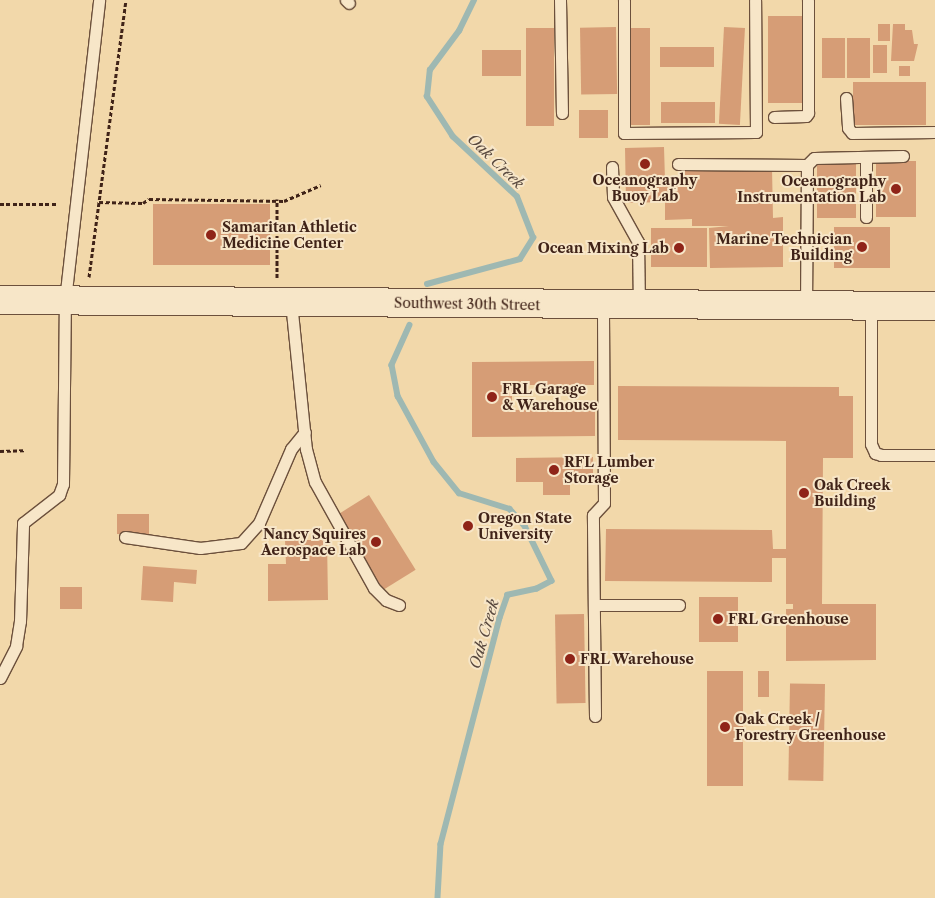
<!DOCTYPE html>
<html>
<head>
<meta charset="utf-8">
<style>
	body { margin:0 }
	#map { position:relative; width:935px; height:898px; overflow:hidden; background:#f2d8aa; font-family:"Libre Caslon Text",serif }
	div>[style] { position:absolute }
	.stream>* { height:5.5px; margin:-2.75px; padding:0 2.75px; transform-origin:2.75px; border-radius:2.75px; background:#9eb8b2 }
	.building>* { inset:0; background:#d69d76; transform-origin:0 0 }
	.path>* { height:3px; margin-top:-1.5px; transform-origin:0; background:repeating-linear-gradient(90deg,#402318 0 4px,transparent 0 6.5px) }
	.roads { filter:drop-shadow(1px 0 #6c503c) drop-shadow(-1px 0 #6c503c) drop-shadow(0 1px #6c503c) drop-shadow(0 -1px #6c503c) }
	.lane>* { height:11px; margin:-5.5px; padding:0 5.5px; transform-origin:5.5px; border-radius:5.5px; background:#f7e6c8 }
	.secondary>* { height:28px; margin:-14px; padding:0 14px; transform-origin:14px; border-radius:14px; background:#f7e6c8 }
	.dots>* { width:14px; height:14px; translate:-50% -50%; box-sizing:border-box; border:2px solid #f7e6c8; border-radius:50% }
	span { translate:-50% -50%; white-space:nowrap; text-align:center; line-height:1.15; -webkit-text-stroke:4px #f7e6c8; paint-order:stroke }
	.poi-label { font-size:14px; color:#402318; font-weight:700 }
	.right { translate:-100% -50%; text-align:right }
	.left { translate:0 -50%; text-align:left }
	.street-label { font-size:14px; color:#402318 }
	.water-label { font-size:15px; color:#58483e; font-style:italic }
</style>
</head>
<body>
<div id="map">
	<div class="stream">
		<i style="left:427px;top:284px;width:96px;rotate:-15deg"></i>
		<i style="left:520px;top:259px;width:25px;rotate:-58deg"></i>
		<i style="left:533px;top:238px;width:44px;rotate:-111.3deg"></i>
		<i style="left:517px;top:197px;width:88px;rotate:-136.8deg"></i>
		<i style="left:453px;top:137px;width:48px;rotate:-123deg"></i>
		<i style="left:427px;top:97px;width:27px;rotate:-84deg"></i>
		<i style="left:430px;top:70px;width:49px;rotate:-53.4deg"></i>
		<i style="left:459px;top:31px;width:34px;rotate:-64deg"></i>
		<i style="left:410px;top:325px;width:44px;rotate:114.2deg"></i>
		<i style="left:392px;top:365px;width:32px;rotate:79deg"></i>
		<i style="left:398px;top:396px;width:75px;rotate:61.4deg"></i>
		<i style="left:434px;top:462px;width:40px;rotate:51deg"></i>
		<i style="left:459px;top:493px;width:53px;rotate:17.4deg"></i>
		<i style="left:510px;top:509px;width:23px;rotate:49deg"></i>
		<i style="left:525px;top:526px;width:61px;rotate:63.9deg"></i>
		<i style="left:552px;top:581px;width:17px;rotate:152deg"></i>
		<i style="left:537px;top:589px;width:30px;rotate:168deg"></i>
		<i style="left:508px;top:595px;width:24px;rotate:109deg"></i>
		<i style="left:500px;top:618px;width:234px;rotate:104.6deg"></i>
		<i style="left:441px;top:844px;width:54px;rotate:93.2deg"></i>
	</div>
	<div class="building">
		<i style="left:768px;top:16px;width:37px;height:87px"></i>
		<i style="left:878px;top:24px;width:12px;height:17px"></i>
		<i style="clip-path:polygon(893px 24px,905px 24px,905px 30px,912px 30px,914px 44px,918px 44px,914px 61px,891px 61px)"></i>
		<i style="left:616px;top:27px;width:67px;height:36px;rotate:89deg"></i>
		<i style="left:724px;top:27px;width:21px;height:97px;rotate:3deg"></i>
		<i style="left:526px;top:28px;width:28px;height:98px"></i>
		<i style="left:630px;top:28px;width:20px;height:97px"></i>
		<i style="left:822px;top:38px;width:23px;height:40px"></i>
		<i style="left:847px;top:38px;width:23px;height:40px"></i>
		<i style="left:873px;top:45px;width:14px;height:28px"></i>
		<i style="left:660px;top:47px;width:54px;height:20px"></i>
		<i style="left:482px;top:50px;width:39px;height:26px"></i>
		<i style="left:910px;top:66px;width:10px;height:11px;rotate:90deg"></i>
		<i style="left:853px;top:82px;width:73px;height:43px"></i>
		<i style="left:661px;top:102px;width:54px;height:21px"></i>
		<i style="left:579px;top:110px;width:29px;height:28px"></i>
		<i style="clip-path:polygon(664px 147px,665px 180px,682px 179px,681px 168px,772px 168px,773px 218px,783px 217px,783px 267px,710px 268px,709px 228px,729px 226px,692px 226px,692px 219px,665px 220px,665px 202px,626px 203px,625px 148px)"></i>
		<i style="left:876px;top:161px;width:40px;height:56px"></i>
		<i style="left:817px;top:162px;width:39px;height:56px"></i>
		<i style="left:153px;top:204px;width:117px;height:61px"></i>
		<i style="left:834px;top:227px;width:56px;height:41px"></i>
		<i style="left:707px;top:228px;width:39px;height:56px;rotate:90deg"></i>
		<i style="clip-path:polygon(594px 361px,594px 385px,512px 385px,512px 410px,595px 409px,595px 436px,472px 437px,472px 362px)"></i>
		<i style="clip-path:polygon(618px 386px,839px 387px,839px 396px,853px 396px,853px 458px,823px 458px,822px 604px,876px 604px,876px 660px,786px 661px,786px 609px,793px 609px,793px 604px,786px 604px,786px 558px,772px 558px,772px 582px,605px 581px,606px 529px,772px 530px,773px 549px,786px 549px,786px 441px,618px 440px)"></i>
		<i style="clip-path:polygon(593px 457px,593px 481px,570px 482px,570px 495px,543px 495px,543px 482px,516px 482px,516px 458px)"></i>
		<i style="left:369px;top:495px;width:88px;height:38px;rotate:58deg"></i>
		<i style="left:117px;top:514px;width:32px;height:20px"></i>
		<i style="clip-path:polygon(285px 540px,327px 540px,328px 600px,268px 601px,268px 564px,286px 564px)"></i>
		<i style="clip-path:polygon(143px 566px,197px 570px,196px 584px,174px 582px,173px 602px,141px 600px)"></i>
		<i style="left:60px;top:587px;width:22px;height:22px"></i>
		<i style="left:699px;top:597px;width:39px;height:45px"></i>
		<i style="left:584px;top:614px;width:89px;height:29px;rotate:89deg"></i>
		<i style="left:707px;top:671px;width:36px;height:115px"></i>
		<i style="left:758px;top:671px;width:11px;height:26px"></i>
		<i style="left:825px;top:684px;width:97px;height:35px;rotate:91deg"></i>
	</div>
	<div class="path">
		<i style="left:99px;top:202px;width:44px;rotate:1.3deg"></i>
		<i style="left:143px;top:203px;width:7px;rotate:-34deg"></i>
		<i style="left:149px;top:199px;width:135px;rotate:0.8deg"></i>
		<i style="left:284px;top:201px;width:40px;rotate:-23.4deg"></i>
		<i style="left:0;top:204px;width:56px"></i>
		<i style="left:89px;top:277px;width:279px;rotate:-82.4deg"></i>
		<i style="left:277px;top:278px;width:79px;rotate:-90deg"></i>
		<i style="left:0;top:451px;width:24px;rotate:-2deg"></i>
	</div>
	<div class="roads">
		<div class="lane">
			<i style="left:346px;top:0;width:4px;rotate:45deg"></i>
			<i style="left:560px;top:0;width:113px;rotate:89deg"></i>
			<i style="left:624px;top:0;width:133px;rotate:90deg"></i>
			<i style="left:624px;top:133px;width:132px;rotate:-0.4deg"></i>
			<i style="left:756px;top:132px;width:132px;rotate:-90.4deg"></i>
			<i style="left:846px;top:98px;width:30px;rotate:86deg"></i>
			<i style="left:848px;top:128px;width:6px;rotate:51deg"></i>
			<i style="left:852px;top:133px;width:83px;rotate:-0.7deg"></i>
			<i style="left:774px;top:117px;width:32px;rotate:-2deg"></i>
			<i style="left:806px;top:116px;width:4px;rotate:-56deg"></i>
			<i style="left:808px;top:113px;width:113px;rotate:-90deg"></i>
			<i style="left:866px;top:157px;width:60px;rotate:90deg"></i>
			<i style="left:678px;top:164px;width:129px;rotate:0.4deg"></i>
			<i style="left:807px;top:165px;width:141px;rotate:90.4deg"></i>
			<i style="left:807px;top:165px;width:10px;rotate:-45deg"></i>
			<i style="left:814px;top:158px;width:89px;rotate:-1.3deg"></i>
			<i style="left:612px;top:167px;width:30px;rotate:88deg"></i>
			<i style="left:613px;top:197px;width:51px;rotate:60.9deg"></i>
			<i style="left:638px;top:242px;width:62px;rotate:89.1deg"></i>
			<i style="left:291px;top:302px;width:148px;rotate:84.2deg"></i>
			<i style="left:306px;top:449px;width:34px;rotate:75deg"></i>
			<i style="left:315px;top:482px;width:121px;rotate:60.9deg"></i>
			<i style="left:374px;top:588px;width:17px;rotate:45deg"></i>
			<i style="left:386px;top:600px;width:14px;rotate:21deg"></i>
			<i style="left:871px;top:306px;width:138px;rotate:90deg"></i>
			<i style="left:871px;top:444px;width:10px;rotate:66deg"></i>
			<i style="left:875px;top:453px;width:6px;rotate:18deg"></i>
			<i style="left:881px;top:455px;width:54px"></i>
			<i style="left:125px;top:537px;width:76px;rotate:8.3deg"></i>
			<i style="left:200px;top:548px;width:41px;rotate:-7deg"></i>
			<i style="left:241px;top:543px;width:27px;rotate:-48deg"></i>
			<i style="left:259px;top:523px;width:81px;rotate:-66.6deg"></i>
			<i style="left:291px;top:449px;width:22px;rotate:-51deg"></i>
			<i style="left:594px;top:605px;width:85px"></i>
			<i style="left:0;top:678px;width:36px;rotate:-63deg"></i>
			<i style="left:16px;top:646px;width:25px;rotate:-81deg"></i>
			<i style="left:20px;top:621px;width:98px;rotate:-88.2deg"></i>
			<i style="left:23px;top:523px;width:46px;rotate:-37.9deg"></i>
			<i style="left:59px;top:495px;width:12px;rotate:-70deg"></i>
			<i style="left:63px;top:484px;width:184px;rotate:-89.4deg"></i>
			<i style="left:65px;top:300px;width:302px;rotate:-83.5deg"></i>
			<i style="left:595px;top:716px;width:201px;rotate:-90.6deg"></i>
			<i style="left:593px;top:515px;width:16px;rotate:-47deg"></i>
			<i style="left:604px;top:503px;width:198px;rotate:-90.3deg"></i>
		</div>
		<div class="secondary">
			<i style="left:0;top:300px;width:935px;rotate:0.37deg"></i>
		</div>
	</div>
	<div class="dots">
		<i style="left:645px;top:164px;background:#8f2418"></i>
		<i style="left:896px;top:189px;background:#8f2418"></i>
		<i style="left:211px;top:235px;background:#8f2418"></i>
		<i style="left:862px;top:247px;background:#8f2418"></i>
		<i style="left:679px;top:248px;background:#8f2418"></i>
		<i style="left:492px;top:397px;background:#8f2418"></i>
		<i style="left:554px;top:470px;background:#8f2418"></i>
		<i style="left:804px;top:493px;background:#8f2418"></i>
		<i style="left:468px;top:526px;background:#8f2418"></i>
		<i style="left:376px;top:542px;background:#8f2418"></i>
		<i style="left:718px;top:619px;background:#8f2418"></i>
		<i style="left:570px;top:659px;background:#8f2418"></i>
		<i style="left:725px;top:727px;background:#8f2418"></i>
	</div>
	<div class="poi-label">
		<span style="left:645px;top:188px">Oceanography<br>Buoy Lab</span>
		<span class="right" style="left:886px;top:189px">Oceanography<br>Instrumentation Lab</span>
		<span class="left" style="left:222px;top:235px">Samaritan Athletic<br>Medicine Center</span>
		<span class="right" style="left:852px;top:247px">Marine Technician<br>Building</span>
		<span class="right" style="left:669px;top:248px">Ocean Mixing Lab</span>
		<span class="left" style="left:502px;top:397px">FRL Garage<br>&amp; Warehouse</span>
		<span class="left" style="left:564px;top:470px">RFL Lumber<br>Storage</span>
		<span class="left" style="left:814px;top:493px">Oak Creek<br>Building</span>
		<span class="left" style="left:478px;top:526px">Oregon State<br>University</span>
		<span class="right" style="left:366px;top:542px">Nancy Squires<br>Aerospace Lab</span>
		<span class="left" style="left:728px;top:619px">FRL Greenhouse</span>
		<span class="left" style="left:580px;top:659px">FRL Warehouse</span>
		<span class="left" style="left:735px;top:727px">Oak Creek /<br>Forestry Greenhouse</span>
	</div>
	<div class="street-label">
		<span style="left:467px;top:304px;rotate:1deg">Southwest 30th Street</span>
	</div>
	<div class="water-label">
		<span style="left:496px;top:161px;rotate:44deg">Oak Creek</span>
		<span style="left:484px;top:634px;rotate:-74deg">Oak Creek</span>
	</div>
</div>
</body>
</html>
